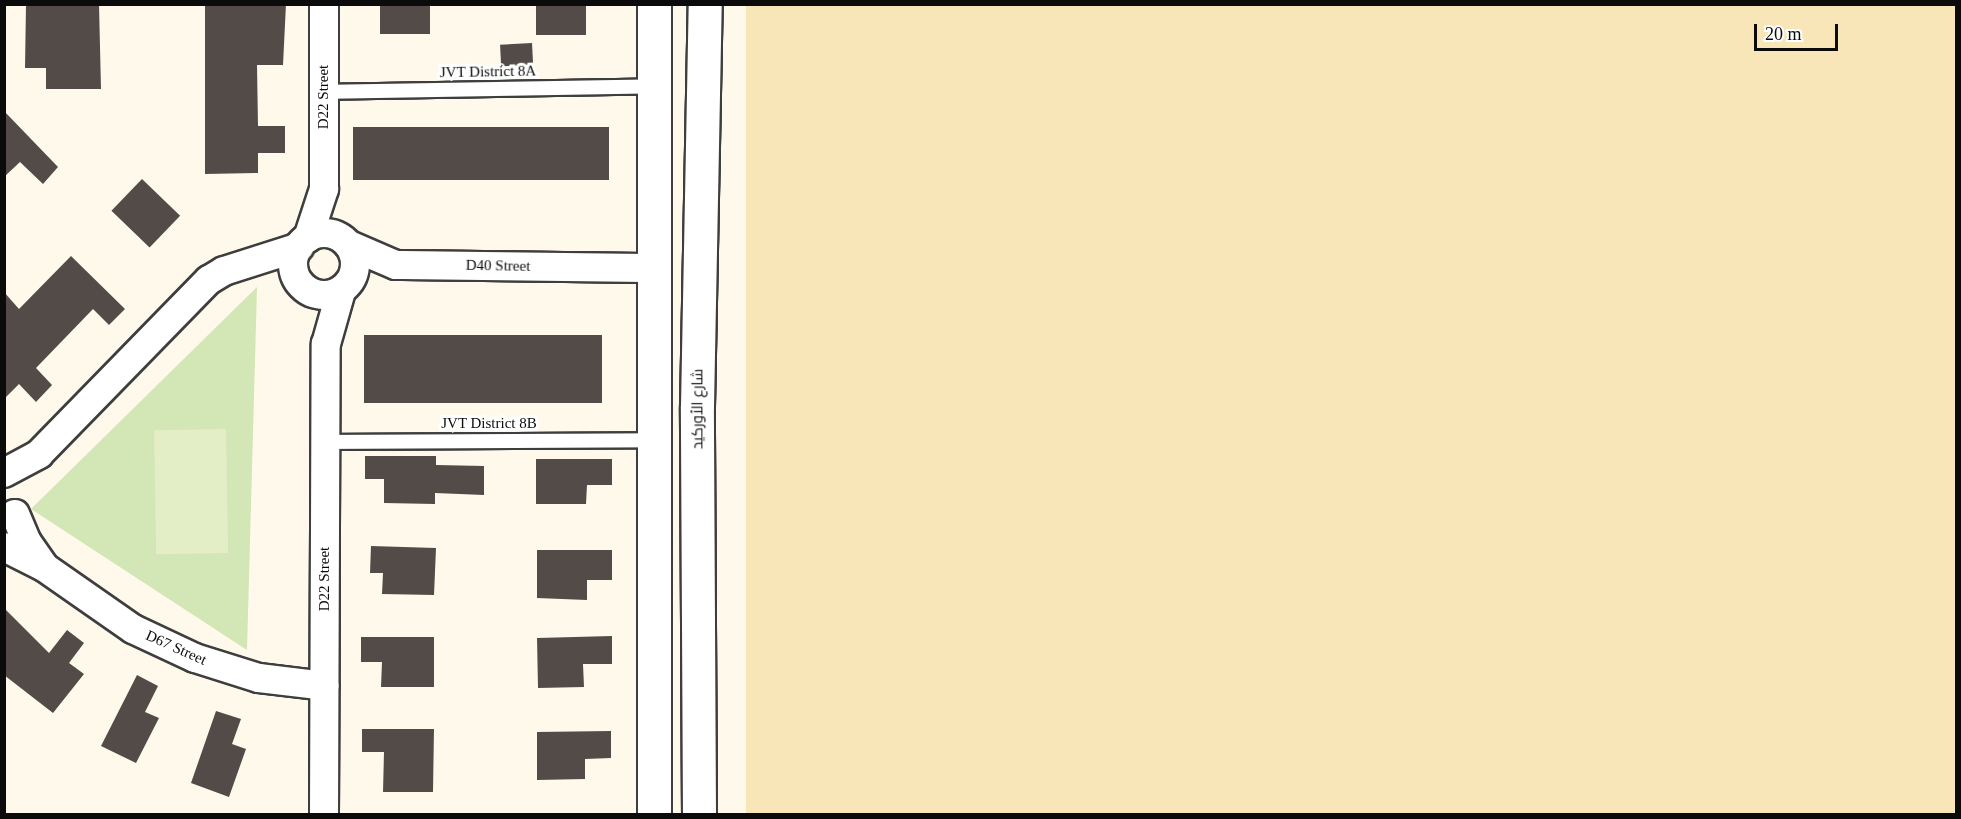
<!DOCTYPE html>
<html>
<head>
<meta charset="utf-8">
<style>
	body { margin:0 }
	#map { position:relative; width:1961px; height:819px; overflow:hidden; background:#fef9ea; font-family:"Times New Roman",Cairo,serif }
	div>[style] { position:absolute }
	.green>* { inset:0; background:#d2e6b6 }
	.sand>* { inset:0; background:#f8e6b8; transform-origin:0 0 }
	.pitch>* { inset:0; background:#e3eec7; transform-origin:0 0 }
	.building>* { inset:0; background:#534b48; transform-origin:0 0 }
	.roads { filter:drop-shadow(2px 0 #3e3e3e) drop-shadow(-2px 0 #3e3e3e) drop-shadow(0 2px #3e3e3e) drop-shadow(0 -2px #3e3e3e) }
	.service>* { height:14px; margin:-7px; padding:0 7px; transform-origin:7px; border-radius:7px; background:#fff }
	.minor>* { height:28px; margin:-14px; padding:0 14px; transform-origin:14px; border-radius:14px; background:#fff }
	.minor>.ring { margin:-14px; padding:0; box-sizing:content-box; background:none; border:28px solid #fff; border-radius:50% }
	.tertiary>* { height:33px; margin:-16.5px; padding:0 16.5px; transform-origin:16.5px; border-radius:16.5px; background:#fff }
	span { translate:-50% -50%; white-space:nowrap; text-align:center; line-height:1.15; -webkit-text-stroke:6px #fff; paint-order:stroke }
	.street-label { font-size:15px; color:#0b0b0b }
	.frame { position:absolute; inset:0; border:6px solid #0b0b0b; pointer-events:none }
	.scale { position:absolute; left:1754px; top:24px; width:84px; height:27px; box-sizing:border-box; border:3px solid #0b0b0b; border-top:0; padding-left:8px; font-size:18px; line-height:21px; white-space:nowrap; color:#0b0b0b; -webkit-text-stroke:4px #fff; paint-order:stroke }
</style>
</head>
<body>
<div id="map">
	<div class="green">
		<i style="clip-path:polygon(257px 287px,247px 650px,31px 509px)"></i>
	</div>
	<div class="sand">
		<i style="left:746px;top:5px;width:1210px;height:809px"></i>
	</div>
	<div class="pitch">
		<i style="left:226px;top:429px;width:124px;height:72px;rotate:89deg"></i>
	</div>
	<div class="building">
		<i style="clip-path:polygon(26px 4px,99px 4px,101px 89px,46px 89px,46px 68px,25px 68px)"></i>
		<i style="clip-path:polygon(205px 4px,286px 4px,283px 65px,257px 65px,258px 126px,285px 126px,285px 153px,258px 153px,258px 173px,205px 174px)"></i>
		<i style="left:380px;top:4px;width:50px;height:30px"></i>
		<i style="left:536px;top:4px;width:50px;height:31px"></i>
		<i style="left:532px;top:43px;width:22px;height:32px;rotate:87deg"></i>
		<i style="clip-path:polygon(4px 111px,58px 167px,43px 184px,20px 162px,4px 177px)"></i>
		<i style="left:609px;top:127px;width:53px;height:256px;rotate:90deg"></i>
		<i style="left:142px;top:179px;width:53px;height:44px;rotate:44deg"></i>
		<i style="clip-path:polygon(71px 256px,125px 309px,109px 325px,93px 309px,36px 368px,52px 385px,36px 402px,19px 384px,4px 399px,4px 292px,19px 309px)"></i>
		<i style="left:602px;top:335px;width:68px;height:238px;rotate:90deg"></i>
		<i style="clip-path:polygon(365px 456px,436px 456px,436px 465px,484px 466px,484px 495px,435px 493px,435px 504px,384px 503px,384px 479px,365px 479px)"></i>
		<i style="clip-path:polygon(536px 459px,612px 459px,612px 485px,587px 485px,586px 504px,536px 504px)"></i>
		<i style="clip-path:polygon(371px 546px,436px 548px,434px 595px,382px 594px,383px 573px,370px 573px)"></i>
		<i style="clip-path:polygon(537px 550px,612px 550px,612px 580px,587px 580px,587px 600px,537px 598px)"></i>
		<i style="clip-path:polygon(4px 608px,49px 653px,67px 630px,84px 643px,69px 663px,84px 674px,53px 713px,4px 675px)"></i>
		<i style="clip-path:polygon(612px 636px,612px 664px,583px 664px,584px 687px,538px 688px,537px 638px)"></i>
		<i style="clip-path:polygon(361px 637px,434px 637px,434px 687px,381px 687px,382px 662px,361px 662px)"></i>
		<i style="clip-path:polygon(137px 675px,158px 686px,145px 712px,159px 718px,136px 763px,101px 746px)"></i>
		<i style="clip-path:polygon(216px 711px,241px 719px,232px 744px,246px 749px,229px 797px,191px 783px)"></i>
		<i style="clip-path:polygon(362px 729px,434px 729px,433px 792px,383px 792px,384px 752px,362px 752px)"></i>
		<i style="clip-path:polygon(611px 731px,611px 758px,585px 759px,585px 779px,537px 780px,537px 732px)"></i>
	</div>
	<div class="roads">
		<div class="service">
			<i style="left:324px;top:92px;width:329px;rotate:-1deg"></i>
			<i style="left:325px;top:442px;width:328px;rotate:-0.3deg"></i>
		</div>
		<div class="minor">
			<i class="ring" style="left:293px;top:233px;width:34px;height:34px"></i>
			<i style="left:308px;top:238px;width:52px;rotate:-71.9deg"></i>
			<i style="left:324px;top:189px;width:185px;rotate:-90deg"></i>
			<i style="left:349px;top:245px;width:51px;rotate:23.1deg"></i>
			<i style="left:396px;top:265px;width:256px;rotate:0.7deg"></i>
			<i style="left:4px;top:473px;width:40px;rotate:-28deg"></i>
			<i style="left:39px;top:454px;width:243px;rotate:-45.7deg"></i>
			<i style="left:209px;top:280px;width:17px;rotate:-31deg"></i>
			<i style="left:224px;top:271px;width:79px;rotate:-17.7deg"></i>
			<i style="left:15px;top:514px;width:30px;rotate:67deg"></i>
			<i style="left:27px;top:542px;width:28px;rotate:55deg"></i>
			<i style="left:4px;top:547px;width:45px;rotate:26.6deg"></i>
			<i style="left:44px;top:567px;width:108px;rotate:34.9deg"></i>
			<i style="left:133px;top:629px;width:68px;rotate:25.1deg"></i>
			<i style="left:195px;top:658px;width:67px;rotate:17.4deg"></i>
			<i style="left:259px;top:678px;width:66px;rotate:6.9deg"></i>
			<i style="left:324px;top:814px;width:470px;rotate:-89.8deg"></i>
			<i style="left:326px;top:344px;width:55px;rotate:-74.2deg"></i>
		</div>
		<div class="tertiary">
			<i style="left:654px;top:4px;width:810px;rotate:90deg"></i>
			<i style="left:699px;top:814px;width:408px;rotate:-90.3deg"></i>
			<i style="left:697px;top:406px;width:402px;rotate:-88.9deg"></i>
		</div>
	</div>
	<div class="street-label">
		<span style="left:488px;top:72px;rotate:-1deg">JVT District 8A</span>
		<span style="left:324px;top:97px;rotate:-90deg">D22 Street</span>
		<span style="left:498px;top:266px;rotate:1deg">D40 Street</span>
		<span style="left:698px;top:409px;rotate:-90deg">شارع الأوركيد</span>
		<span style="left:489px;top:424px">JVT District 8B</span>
		<span style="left:325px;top:579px;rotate:-90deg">D22 Street</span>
		<span style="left:176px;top:648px;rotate:24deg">D67 Street</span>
	</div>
	<div class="frame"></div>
	<div class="scale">20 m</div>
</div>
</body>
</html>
